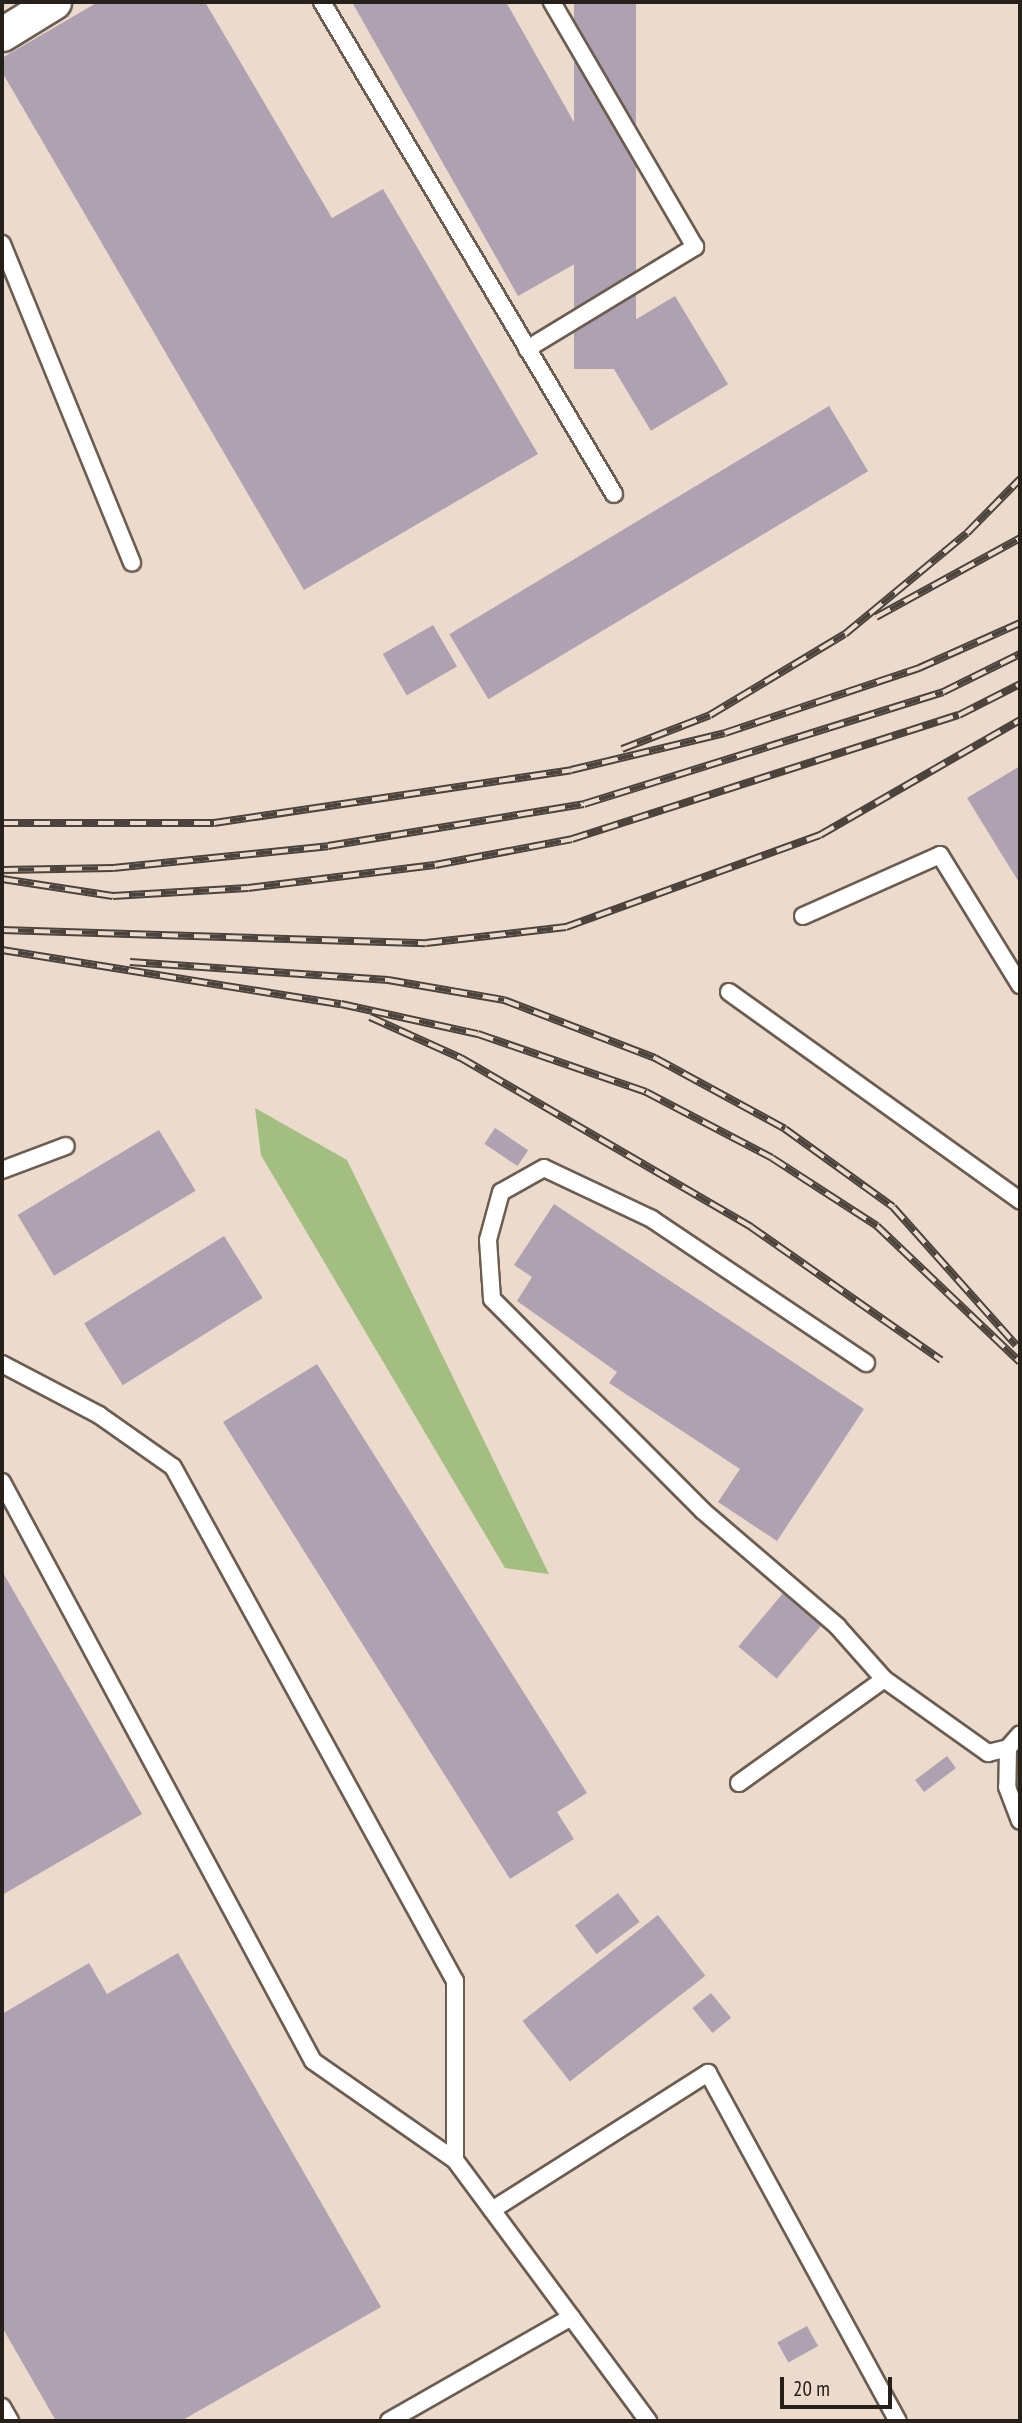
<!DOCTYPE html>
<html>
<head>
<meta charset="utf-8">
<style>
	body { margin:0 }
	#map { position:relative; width:1022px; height:2423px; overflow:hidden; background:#ecdbcc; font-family:"PT Sans Narrow",sans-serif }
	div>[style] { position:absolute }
	.green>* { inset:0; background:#a2be80 }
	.building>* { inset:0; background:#aea1b1; transform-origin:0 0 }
	.roads { filter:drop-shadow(2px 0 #6c5d51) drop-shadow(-2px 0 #6c5d51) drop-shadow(0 2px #6c5d51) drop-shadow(0 -2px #6c5d51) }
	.lane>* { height:16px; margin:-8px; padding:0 8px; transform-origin:8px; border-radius:8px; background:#fff }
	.street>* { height:33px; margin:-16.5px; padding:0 16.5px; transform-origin:16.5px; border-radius:16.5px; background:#fff }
	.rail>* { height:8px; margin-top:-4px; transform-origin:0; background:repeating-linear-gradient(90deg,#ecdbcc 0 16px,#4b433c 0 32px); box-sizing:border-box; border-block:2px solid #4b433c }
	span { translate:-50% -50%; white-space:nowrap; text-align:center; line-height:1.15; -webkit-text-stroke:6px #ecdbcc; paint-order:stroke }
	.frame { position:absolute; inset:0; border:4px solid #26201a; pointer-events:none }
	.scale { position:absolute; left:780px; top:2377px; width:112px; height:32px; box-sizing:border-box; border:4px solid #26201a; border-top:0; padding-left:9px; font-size:21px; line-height:24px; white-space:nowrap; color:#26201a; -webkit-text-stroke:5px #ecdbcc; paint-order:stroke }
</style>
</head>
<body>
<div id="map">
	<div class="green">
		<i style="clip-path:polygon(255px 1108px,347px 1160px,549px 1574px,505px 1568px,261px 1155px)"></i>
	</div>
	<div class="building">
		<i style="clip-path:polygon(98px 2px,205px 2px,332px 218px,383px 189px,538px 454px,304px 590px,2px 72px,2px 58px)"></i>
		<i style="clip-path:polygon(352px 2px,506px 2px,635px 230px,518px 296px)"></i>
		<i style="left:574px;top:2px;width:62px;height:367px"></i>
		<i style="left:675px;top:296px;width:103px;height:90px;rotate:59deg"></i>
		<i style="left:829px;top:406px;width:76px;height:443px;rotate:59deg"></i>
		<i style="left:433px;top:625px;width:48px;height:58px;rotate:60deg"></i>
		<i style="clip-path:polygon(1020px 766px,1020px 884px,967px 798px)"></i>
		<i style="left:495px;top:1128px;width:40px;height:19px;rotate:34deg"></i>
		<i style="left:159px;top:1130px;width:71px;height:165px;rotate:59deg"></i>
		<i style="clip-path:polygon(554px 1204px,864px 1409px,777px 1541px,718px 1502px,740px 1469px,609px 1383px,617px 1372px,517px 1301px,532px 1277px,514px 1265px)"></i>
		<i style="left:224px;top:1236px;width:73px;height:165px;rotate:58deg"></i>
		<i style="clip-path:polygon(317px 1364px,587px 1793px,557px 1812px,574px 1839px,510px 1879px,223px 1422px)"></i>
		<i style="clip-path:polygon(2px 1571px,142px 1814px,2px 1895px)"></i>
		<i style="left:784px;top:1592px;width:50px;height:71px;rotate:40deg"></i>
		<i style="left:947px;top:1756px;width:15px;height:40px;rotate:53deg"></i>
		<i style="left:618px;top:1893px;width:36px;height:54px;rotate:53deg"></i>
		<i style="left:658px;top:1915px;width:77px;height:172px;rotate:52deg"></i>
		<i style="clip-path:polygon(178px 1953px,381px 2307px,181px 2421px,56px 2421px,2px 2327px,2px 2014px,89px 1963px,107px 1994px)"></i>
		<i style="left:711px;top:1993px;width:32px;height:24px;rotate:51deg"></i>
		<i style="left:807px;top:2326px;width:23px;height:34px;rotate:61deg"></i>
	</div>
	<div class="roads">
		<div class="lane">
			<i style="left:322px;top:2px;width:572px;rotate:59.31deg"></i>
			<i style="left:2px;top:244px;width:344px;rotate:67.8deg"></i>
			<i style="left:527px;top:349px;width:197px;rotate:-31.3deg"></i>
			<i style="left:695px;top:247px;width:284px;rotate:-120.3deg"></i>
			<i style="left:803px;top:916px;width:150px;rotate:-24deg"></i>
			<i style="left:940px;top:855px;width:153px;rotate:58.4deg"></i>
			<i style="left:729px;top:992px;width:358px;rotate:35.6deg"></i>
			<i style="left:2px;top:1170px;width:68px;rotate:-20.6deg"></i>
			<i style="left:866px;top:1363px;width:258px;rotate:-146.1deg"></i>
			<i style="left:652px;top:1219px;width:119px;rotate:-154.7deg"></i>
			<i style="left:544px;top:1168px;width:49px;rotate:150.8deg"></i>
			<i style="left:501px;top:1192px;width:50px;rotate:105.2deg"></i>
			<i style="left:488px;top:1240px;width:59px;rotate:86.1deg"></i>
			<i style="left:492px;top:1299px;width:299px;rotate:45.1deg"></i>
			<i style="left:703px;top:1511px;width:177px;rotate:40.6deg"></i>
			<i style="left:837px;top:1626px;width:71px;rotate:48.4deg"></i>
			<i style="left:884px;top:1679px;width:128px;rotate:35.4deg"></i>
			<i style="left:988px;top:1753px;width:21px;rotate:-14deg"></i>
			<i style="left:1008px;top:1748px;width:18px;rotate:-49deg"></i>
			<i style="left:2px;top:1364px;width:110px;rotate:27.7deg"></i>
			<i style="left:99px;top:1415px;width:90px;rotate:35.1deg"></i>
			<i style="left:173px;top:1467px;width:586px;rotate:61.25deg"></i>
			<i style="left:455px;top:1981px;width:179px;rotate:90deg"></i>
			<i style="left:2px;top:1482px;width:657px;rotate:61.76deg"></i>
			<i style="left:313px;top:2061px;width:173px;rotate:34.9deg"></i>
			<i style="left:455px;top:2160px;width:325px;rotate:53.5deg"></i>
			<i style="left:1008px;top:1748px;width:39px;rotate:91deg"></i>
			<i style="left:1007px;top:1787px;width:36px;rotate:69deg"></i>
			<i style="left:739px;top:1783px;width:178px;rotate:-35.6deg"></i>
			<i style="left:492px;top:2210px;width:256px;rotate:-32.4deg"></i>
			<i style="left:708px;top:2073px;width:396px;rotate:61.4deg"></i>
			<i style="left:2px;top:2407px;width:16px;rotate:60deg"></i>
			<i style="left:389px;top:2421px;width:210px;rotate:-29.7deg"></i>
		</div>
		<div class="street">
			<i style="left:2px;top:34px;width:61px;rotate:-31.6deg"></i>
		</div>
	</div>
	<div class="rail">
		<i style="left:876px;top:617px;width:164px;rotate:-28.7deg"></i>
		<i style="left:622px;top:749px;width:94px;rotate:-21.1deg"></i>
		<i style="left:710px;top:715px;width:157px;rotate:-31deg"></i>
		<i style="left:845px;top:634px;width:158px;rotate:-39.6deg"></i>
		<i style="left:967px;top:533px;width:76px;rotate:-45.5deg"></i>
		<i style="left:2px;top:823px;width:212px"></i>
		<i style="left:214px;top:823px;width:361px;rotate:-8.4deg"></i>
		<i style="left:571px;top:770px;width:158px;rotate:-13.5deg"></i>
		<i style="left:725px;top:733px;width:205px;rotate:-18.5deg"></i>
		<i style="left:919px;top:668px;width:111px;rotate:-24deg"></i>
		<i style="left:2px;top:870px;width:111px;rotate:-1deg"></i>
		<i style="left:113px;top:868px;width:216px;rotate:-5.8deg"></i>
		<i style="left:328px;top:846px;width:259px;rotate:-9.3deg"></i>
		<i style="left:584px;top:804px;width:376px;rotate:-17.3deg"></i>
		<i style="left:943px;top:692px;width:86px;rotate:-26.3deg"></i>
		<i style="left:2px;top:879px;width:112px;rotate:8.7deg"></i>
		<i style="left:113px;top:896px;width:135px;rotate:-3.4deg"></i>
		<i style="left:248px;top:888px;width:188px;rotate:-7deg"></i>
		<i style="left:435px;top:865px;width:139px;rotate:-10.7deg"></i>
		<i style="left:572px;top:839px;width:406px;rotate:-17.8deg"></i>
		<i style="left:959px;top:715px;width:68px;rotate:-26.9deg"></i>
		<i style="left:2px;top:930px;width:424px;rotate:1.8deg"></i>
		<i style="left:426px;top:943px;width:141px;rotate:-6.5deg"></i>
		<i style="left:566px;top:927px;width:270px;rotate:-19.9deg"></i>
		<i style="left:820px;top:835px;width:231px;rotate:-29.9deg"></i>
		<i style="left:2px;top:950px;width:343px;rotate:9.1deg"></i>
		<i style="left:341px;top:1004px;width:140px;rotate:12.4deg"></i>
		<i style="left:478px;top:1034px;width:178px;rotate:19deg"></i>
		<i style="left:646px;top:1092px;width:142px;rotate:27.6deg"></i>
		<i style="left:772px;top:1158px;width:125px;rotate:32.9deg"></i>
		<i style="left:877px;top:1226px;width:197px;rotate:43.6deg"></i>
		<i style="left:130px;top:962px;width:259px;rotate:4deg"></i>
		<i style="left:388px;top:980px;width:118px;rotate:9.8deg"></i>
		<i style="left:504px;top:1000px;width:162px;rotate:21deg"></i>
		<i style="left:655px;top:1058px;width:148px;rotate:28.6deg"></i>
		<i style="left:785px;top:1129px;width:133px;rotate:35.8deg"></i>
		<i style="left:893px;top:1207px;width:185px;rotate:48.3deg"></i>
		<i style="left:370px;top:1017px;width:100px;rotate:24.3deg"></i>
		<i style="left:461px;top:1058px;width:336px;rotate:30.2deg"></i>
		<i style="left:751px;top:1227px;width:232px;rotate:35deg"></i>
	</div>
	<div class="frame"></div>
	<div class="scale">20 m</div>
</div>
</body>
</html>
